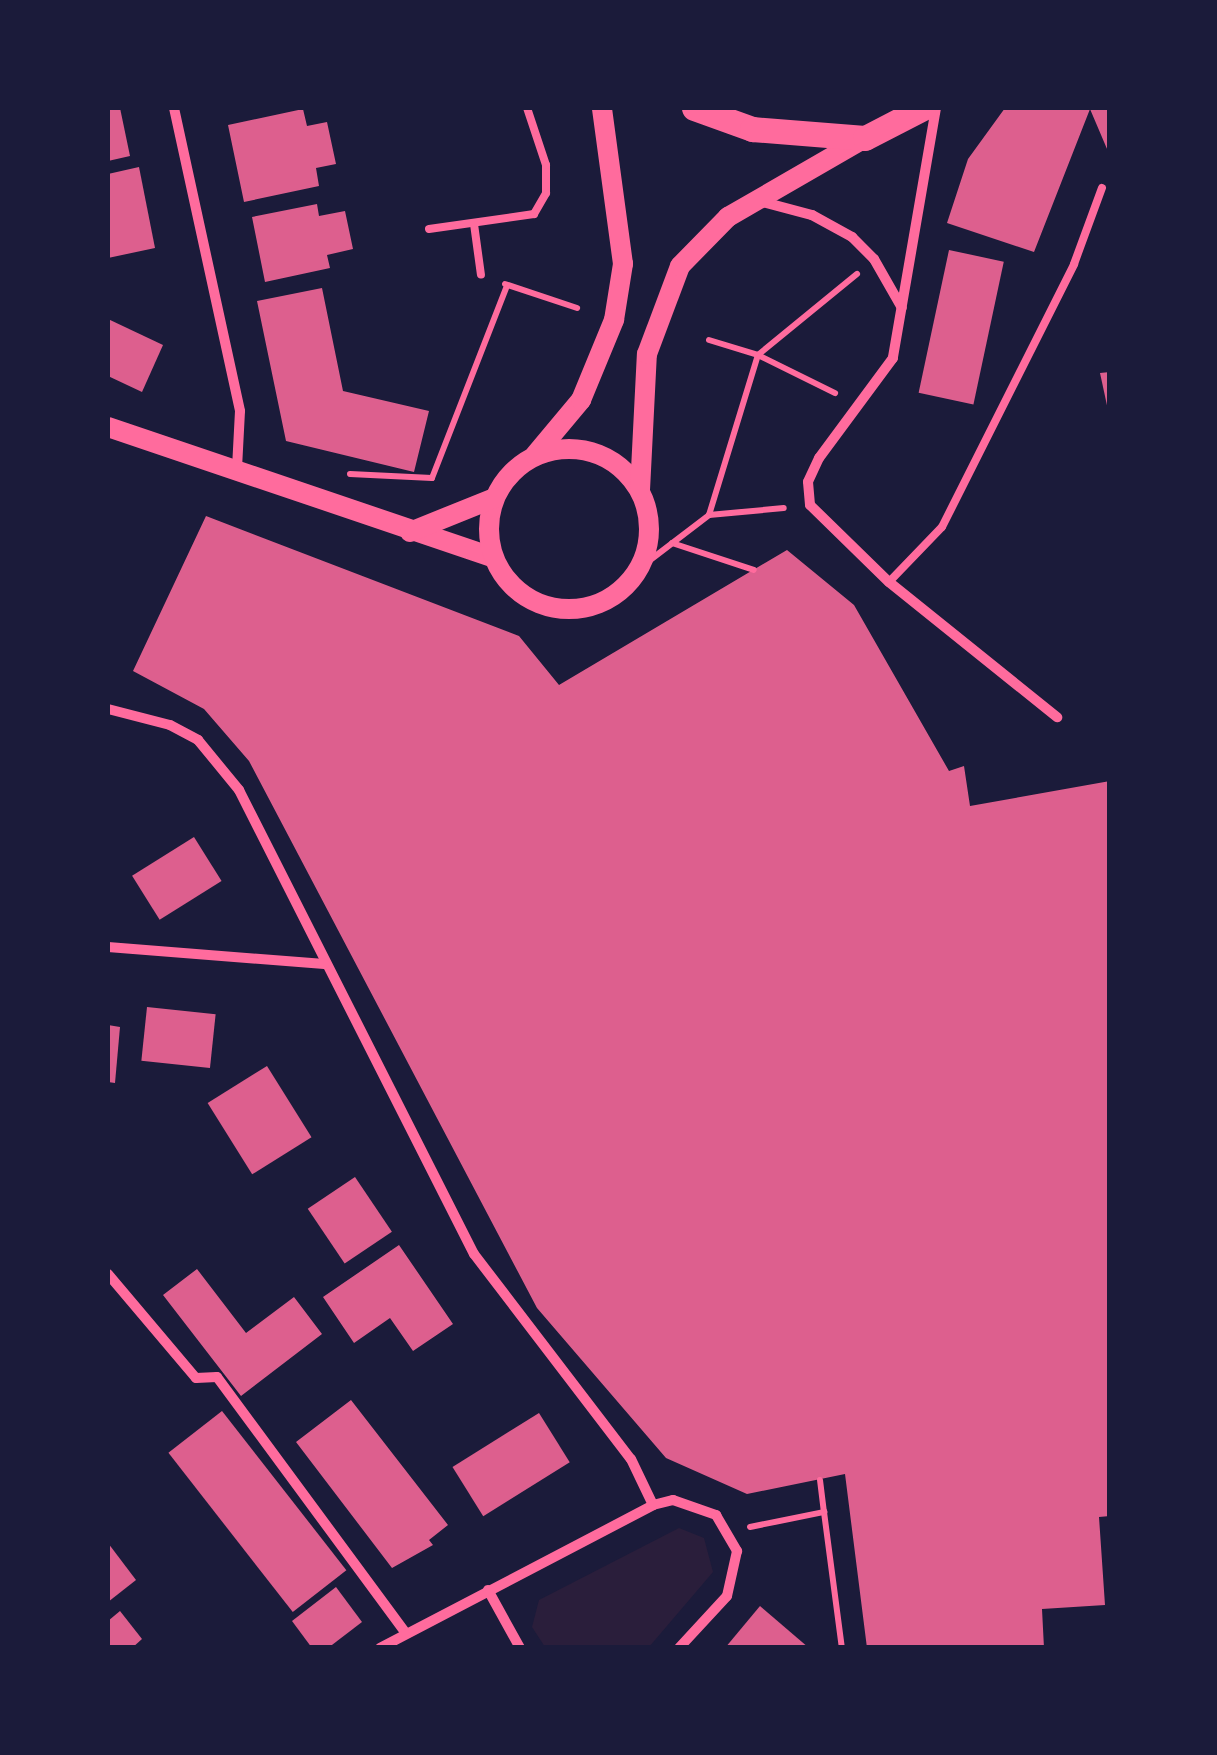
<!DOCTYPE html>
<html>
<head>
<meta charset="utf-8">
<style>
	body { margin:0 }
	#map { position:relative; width:1217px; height:1755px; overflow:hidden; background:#1b1b3a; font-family:"Varela Round",sans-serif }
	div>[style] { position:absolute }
	.green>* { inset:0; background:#2a1e3b }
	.building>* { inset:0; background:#dd5f8e; transform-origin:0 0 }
	.path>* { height:6px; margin:-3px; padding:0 3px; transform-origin:3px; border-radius:3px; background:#ff6b9d }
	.service>* { height:8px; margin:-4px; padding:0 4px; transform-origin:4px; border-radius:4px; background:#ff6b9d }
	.minor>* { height:10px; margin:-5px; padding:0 5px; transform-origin:5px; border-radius:5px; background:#ff6b9d }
	.secondary>* { height:20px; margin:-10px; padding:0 10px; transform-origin:10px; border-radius:10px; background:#ff6b9d }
	.secondary>.ring { margin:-10px; padding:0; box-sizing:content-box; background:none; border:20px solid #ff6b9d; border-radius:50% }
	.primary>* { height:25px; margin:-12.5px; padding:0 12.5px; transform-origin:12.5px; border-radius:12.5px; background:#ff6b9d }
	span { translate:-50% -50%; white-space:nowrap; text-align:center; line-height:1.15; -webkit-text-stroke:10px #1b1b3a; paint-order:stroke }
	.frame { position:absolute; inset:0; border:110px solid #1b1b3a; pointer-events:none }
</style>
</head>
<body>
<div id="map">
	<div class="green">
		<i style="clip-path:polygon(679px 1528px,704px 1538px,713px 1572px,649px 1647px,545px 1647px,532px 1627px,539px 1600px)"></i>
	</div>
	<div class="building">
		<i style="clip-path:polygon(108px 108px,120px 108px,130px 156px,108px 161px)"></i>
		<i style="clip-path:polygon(1005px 108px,1110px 108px,1110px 156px,1090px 109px,1034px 252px,947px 223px,968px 159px)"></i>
		<i style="clip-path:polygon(303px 109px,307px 126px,327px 122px,336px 164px,316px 168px,319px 186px,244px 202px,228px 125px)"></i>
		<i style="clip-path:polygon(139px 167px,155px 248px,108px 258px,108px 174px)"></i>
		<i style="clip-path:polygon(317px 204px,319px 216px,345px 211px,353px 249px,327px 255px,330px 268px,265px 282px,252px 217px)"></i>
		<i style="left:949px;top:250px;width:56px;height:146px;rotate:12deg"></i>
		<i style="clip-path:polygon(322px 288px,343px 391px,429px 411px,414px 472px,286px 441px,257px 301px)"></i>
		<i style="clip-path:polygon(108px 319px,163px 345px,142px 392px,108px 376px)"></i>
		<i style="clip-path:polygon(1110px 372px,1110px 410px,1108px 410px,1100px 373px)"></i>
		<i style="clip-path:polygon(206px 516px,519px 636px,559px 685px,787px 550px,854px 605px,949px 771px,964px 766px,970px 806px,1110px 781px,1110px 1516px,1099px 1517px,1105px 1605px,1042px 1609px,1044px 1648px,867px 1648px,845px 1474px,747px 1494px,666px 1458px,537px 1308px,249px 761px,204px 709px,133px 671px)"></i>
		<i style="left:194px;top:837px;width:52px;height:73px;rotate:58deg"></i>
		<i style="left:147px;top:1007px;width:69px;height:54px;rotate:6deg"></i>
		<i style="clip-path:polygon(108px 1025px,120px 1027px,115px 1083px,108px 1082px)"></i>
		<i style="left:267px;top:1066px;width:84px;height:70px;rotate:58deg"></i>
		<i style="left:355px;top:1177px;width:66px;height:57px;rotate:56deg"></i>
		<i style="clip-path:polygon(399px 1245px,453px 1324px,413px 1351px,390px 1318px,354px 1343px,323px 1297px)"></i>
		<i style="clip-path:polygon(197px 1269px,246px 1333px,294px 1297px,322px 1334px,241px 1396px,163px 1295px)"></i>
		<i style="clip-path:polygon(351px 1400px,448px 1525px,429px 1540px,433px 1545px,392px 1568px,296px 1442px)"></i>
		<i style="left:222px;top:1411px;width:202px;height:68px;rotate:52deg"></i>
		<i style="left:539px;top:1413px;width:58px;height:102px;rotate:58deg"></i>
		<i style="clip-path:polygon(108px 1543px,136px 1580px,108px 1602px)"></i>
		<i style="clip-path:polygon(336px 1587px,362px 1622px,328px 1648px,312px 1648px,292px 1621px)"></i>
		<i style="clip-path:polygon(760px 1606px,809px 1648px,725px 1648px)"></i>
		<i style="clip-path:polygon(120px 1611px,142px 1639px,132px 1648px,108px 1648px,108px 1621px)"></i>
	</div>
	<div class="path">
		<i style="left:505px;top:284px;width:76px;rotate:18.4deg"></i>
		<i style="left:709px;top:340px;width:51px;rotate:17deg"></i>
		<i style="left:758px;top:355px;width:128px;rotate:-39.3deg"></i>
		<i style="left:350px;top:474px;width:82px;rotate:2.8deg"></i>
		<i style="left:432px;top:478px;width:206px;rotate:-68.7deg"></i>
		<i style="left:709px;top:515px;width:75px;rotate:-5.3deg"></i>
		<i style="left:672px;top:543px;width:86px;rotate:18.2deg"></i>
		<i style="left:641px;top:567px;width:86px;rotate:-37.4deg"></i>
		<i style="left:709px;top:515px;width:167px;rotate:-73deg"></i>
		<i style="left:758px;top:355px;width:86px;rotate:26.3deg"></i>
		<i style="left:820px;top:1480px;width:32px;rotate:83deg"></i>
		<i style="left:750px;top:1527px;width:76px;rotate:-11.5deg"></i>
		<i style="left:824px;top:1512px;width:137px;rotate:82.5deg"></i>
	</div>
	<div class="service">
		<i style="left:474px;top:224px;width:51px;rotate:82.2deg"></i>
		<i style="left:429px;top:229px;width:106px;rotate:-8.1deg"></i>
		<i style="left:534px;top:214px;width:24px;rotate:-60deg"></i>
		<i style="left:546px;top:193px;width:28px;rotate:-90deg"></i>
		<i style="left:546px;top:165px;width:60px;rotate:-108.4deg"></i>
		<i style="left:889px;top:582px;width:76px;rotate:-46.1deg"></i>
		<i style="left:942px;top:527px;width:294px;rotate:-63.3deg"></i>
		<i style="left:1074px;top:264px;width:81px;rotate:-69.8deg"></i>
	</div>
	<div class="minor">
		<i style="left:174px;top:108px;width:310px;rotate:77.7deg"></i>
		<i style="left:240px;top:411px;width:58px;rotate:93deg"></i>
		<i style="left:936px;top:108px;width:254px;rotate:99.8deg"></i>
		<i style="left:893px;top:358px;width:124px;rotate:126.5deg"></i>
		<i style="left:819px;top:458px;width:26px;rotate:115deg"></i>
		<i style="left:808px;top:482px;width:23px;rotate:85deg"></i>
		<i style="left:810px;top:505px;width:110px;rotate:44.3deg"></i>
		<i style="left:889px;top:582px;width:216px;rotate:38.8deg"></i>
		<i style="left:759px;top:201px;width:55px;rotate:14.8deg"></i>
		<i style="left:812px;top:215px;width:46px;rotate:28.8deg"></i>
		<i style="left:852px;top:237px;width:31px;rotate:45deg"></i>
		<i style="left:874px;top:259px;width:56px;rotate:60.3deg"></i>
		<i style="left:108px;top:709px;width:64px;rotate:14.5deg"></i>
		<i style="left:170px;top:725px;width:32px;rotate:28deg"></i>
		<i style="left:198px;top:740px;width:65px;rotate:50.6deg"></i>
		<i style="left:239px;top:790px;width:520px;rotate:63.14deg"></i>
		<i style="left:474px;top:1254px;width:258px;rotate:52.6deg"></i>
		<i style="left:631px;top:1459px;width:51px;rotate:64.4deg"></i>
		<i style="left:108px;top:947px;width:217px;rotate:4.5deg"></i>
		<i style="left:108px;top:1274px;width:136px;rotate:49.8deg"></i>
		<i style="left:196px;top:1378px;width:21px;rotate:-3deg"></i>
		<i style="left:217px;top:1377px;width:318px;rotate:53.6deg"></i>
		<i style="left:488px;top:1590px;width:66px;rotate:61.1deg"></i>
		<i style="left:380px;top:1648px;width:308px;rotate:-27.6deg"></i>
		<i style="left:653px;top:1505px;width:21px;rotate:-14deg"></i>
		<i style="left:673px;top:1500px;width:46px;rotate:19.2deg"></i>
		<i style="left:716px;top:1515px;width:42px;rotate:59.7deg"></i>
		<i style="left:737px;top:1551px;width:46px;rotate:102.5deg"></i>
		<i style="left:727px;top:1596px;width:71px;rotate:132.7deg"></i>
	</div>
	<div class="secondary">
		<i style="left:108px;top:427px;width:406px;rotate:18.7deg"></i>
		<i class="ring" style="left:489px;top:449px;width:140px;height:140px"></i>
		<i style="left:535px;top:455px;width:72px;rotate:-50.1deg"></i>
		<i style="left:581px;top:400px;width:87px;rotate:-67.6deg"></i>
		<i style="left:614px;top:320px;width:57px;rotate:-80.9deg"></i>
		<i style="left:623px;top:264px;width:157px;rotate:-97.7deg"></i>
		<i style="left:640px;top:490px;width:136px;rotate:-87.1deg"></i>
		<i style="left:647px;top:354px;width:94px;rotate:-69.4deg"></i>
		<i style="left:680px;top:266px;width:69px;rotate:-45.6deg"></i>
		<i style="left:728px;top:217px;width:158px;rotate:-30deg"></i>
		<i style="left:410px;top:532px;width:91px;rotate:-22deg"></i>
	</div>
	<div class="primary">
		<i style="left:694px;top:108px;width:62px;rotate:19.9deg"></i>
		<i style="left:752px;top:129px;width:113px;rotate:4.6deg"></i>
		<i style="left:865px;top:138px;width:65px;rotate:-27.3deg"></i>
	</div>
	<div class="frame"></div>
</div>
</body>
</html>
